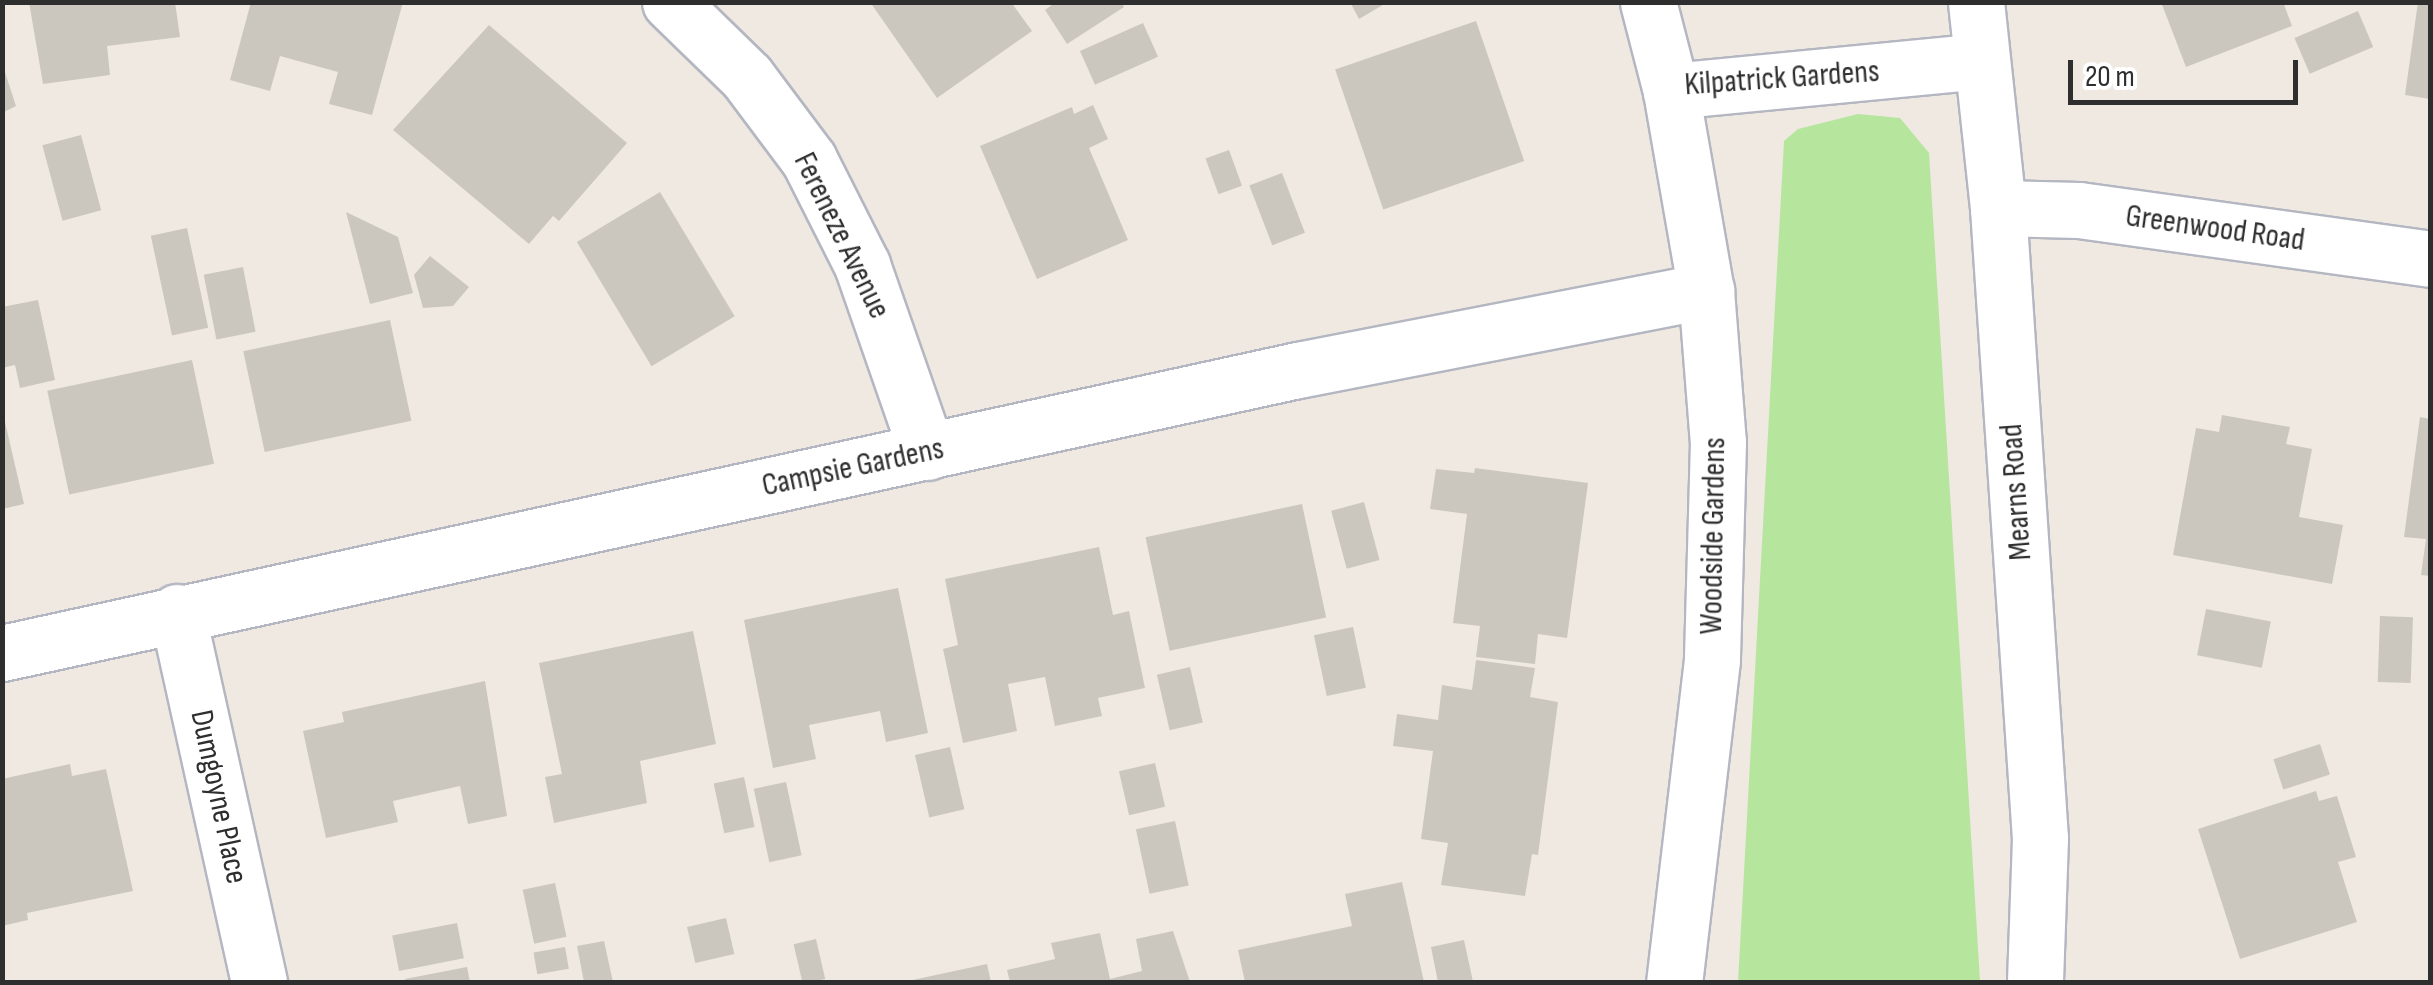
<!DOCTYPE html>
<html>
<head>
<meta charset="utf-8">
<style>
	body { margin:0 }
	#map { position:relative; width:2433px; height:985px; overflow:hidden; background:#efe9e1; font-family:"Sofia Sans Condensed",sans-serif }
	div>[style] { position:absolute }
	.green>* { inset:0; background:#b6e59e }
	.building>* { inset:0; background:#cbc7bf; transform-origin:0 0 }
	.roads { filter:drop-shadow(2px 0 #b4b7c1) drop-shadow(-2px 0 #b4b7c1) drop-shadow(0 2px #b4b7c1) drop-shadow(0 -2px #b4b7c1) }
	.minor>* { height:55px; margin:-27.5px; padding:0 27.5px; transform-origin:27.5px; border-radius:27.5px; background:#fff }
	span { translate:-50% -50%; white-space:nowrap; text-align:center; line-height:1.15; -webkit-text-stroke:10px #fff; paint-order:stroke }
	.street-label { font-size:32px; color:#2e2e2e }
	.frame { position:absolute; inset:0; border:5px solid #2e2e2e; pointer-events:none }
	.scale { position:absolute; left:2068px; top:60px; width:230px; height:45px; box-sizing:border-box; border:5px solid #2e2e2e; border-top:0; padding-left:12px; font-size:30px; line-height:35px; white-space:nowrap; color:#2e2e2e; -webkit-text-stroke:8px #fff; paint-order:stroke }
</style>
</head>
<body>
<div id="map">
	<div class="green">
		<i style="clip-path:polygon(1858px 114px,1900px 118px,1929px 153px,1980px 981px,1738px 982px,1784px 141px,1798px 129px)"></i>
	</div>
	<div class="building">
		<i style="clip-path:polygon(29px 2px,175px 2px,180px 37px,107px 46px,110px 75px,43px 84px)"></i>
		<i style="clip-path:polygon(251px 2px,403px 2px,372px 115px,329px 104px,338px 72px,280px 56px,270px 91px,230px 80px)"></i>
		<i style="clip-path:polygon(870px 2px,1011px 2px,1032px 31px,937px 98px)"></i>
		<i style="clip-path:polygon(1056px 2px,1121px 2px,1124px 7px,1067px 44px,1045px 10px)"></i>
		<i style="clip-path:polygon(1350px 2px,1388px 2px,1359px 19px)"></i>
		<i style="clip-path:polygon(2161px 2px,2283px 2px,2292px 26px,2186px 67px)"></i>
		<i style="clip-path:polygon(2418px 2px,2430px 2px,2430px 99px,2405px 95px)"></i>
		<i style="left:2358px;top:11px;width:39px;height:69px;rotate:67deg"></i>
		<i style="left:1476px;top:21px;width:148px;height:149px;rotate:71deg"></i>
		<i style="left:1143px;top:23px;width:37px;height:69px;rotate:66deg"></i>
		<i style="clip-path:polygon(489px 25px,627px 143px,559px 221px,553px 216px,529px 244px,393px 130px)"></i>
		<i style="clip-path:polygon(2px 63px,16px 106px,2px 113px)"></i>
		<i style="clip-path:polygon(1093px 105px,1108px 139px,1089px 148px,1128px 240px,1037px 279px,980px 146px,1072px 107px,1074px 114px)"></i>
		<i style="left:81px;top:135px;width:78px;height:40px;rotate:75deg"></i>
		<i style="left:1229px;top:150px;width:38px;height:25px;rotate:70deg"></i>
		<i style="left:1282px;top:173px;width:64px;height:35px;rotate:69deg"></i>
		<i style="left:660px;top:192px;width:145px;height:97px;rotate:59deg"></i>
		<i style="clip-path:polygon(346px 212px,398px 237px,413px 293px,370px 304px)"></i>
		<i style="left:187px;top:228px;width:102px;height:37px;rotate:78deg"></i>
		<i style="clip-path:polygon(430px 256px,469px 287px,453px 306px,423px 308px,414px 275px)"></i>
		<i style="left:243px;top:267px;width:66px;height:40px;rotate:79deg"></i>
		<i style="clip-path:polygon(38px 300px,55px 380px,20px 388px,15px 365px,2px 368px,2px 307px)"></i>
		<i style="left:390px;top:320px;width:103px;height:150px;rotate:78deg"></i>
		<i style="left:192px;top:360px;width:106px;height:148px;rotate:78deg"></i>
		<i style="clip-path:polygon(2px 409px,24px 504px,2px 509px)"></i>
		<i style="clip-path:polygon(2222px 415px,2290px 427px,2286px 444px,2312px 449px,2299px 517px,2343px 525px,2332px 584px,2173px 555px,2196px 428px,2219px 432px)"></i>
		<i style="clip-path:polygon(2420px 417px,2430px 419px,2430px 576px,2421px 575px,2426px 539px,2404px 537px)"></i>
		<i style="clip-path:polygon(1475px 468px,1588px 483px,1567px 638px,1538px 634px,1535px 664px,1476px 657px,1480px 626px,1453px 623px,1467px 514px,1430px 509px,1436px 469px,1474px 473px)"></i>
		<i style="left:1364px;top:502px;width:60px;height:34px;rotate:75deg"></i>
		<i style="left:1302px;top:504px;width:116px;height:160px;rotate:78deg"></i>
		<i style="clip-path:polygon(1099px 547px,1113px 615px,1129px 611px,1145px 688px,1098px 698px,1102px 716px,1055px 726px,1045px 677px,1008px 684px,1017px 731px,963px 743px,943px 649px,958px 645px,945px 579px)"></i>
		<i style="clip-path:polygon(898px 588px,928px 733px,886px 742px,880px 711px,809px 725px,816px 759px,773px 768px,744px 620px)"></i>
		<i style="left:2206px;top:609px;width:66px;height:47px;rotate:11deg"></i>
		<i style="left:2380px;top:616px;width:33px;height:66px;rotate:2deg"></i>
		<i style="left:1353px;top:627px;width:62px;height:40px;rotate:78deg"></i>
		<i style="clip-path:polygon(693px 631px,716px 744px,640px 761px,647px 803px,554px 823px,545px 777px,562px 774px,539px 663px)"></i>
		<i style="clip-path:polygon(1476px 660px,1535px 668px,1530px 697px,1558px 702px,1538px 855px,1532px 854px,1525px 896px,1441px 885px,1448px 843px,1421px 839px,1433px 751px,1393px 746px,1397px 714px,1438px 720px,1442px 685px,1472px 690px)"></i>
		<i style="left:1190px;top:667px;width:57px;height:34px;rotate:77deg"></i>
		<i style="clip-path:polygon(485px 681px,507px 816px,468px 824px,460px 786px,393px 801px,398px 822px,326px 838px,303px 731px,344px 722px,342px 712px)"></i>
		<i style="left:2320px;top:744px;width:32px;height:49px;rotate:72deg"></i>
		<i style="left:950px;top:747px;width:64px;height:36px;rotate:77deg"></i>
		<i style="left:1155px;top:763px;width:45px;height:37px;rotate:77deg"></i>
		<i style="clip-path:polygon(70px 764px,72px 776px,106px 769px,133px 891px,27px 913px,28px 920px,2px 926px,2px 779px)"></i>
		<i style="left:744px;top:777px;width:51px;height:31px;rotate:78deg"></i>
		<i style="left:786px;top:782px;width:75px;height:33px;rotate:78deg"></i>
		<i style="clip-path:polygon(2316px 791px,2319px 801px,2337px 796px,2356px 857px,2338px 862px,2357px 922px,2240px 959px,2198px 829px)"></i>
		<i style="left:1175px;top:821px;width:66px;height:40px;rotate:78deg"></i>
		<i style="clip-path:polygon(1402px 882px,1424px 982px,1245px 982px,1238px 950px,1352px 926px,1345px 894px)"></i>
		<i style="left:555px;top:883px;width:55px;height:33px;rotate:78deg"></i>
		<i style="left:726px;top:918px;width:37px;height:40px;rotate:77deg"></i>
		<i style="left:457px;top:923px;width:36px;height:66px;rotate:79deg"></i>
		<i style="clip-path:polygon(1173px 931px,1190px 982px,1010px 982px,1007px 970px,1055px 959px,1051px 943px,1100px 933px,1110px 979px,1142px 971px,1136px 939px)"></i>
		<i style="left:816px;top:939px;width:41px;height:23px;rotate:77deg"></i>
		<i style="clip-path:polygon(1464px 940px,1473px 982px,1438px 982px,1431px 947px)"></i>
		<i style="clip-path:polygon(604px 941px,613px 982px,584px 982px,577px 946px)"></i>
		<i style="left:565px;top:947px;width:22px;height:32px;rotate:80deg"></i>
		<i style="clip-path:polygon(987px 964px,991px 982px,908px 982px,908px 981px)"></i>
		<i style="clip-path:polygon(467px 967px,470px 982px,405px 982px,405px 979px)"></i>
	</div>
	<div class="roads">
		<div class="minor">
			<i style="left:670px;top:2px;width:107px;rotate:44.2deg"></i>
			<i style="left:747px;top:77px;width:104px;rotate:53.2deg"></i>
			<i style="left:809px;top:160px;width:118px;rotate:63.2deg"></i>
			<i style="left:862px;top:265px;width:198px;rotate:70.8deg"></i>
			<i style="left:1648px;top:2px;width:92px;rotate:75.5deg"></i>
			<i style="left:1671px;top:91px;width:203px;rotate:80.1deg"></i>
			<i style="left:1706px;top:291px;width:151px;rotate:85.5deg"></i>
			<i style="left:1718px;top:442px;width:218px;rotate:91.6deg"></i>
			<i style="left:1712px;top:660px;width:324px;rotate:96.7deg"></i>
			<i style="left:1976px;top:2px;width:207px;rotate:83.9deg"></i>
			<i style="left:1998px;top:208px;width:631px;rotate:86.19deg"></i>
			<i style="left:2040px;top:838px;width:144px;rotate:92deg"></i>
			<i style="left:1671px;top:91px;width:312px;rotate:-5.5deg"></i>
			<i style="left:1998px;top:208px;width:81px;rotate:1.4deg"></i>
			<i style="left:2079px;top:210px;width:354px;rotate:7.9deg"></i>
			<i style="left:177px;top:612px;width:379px;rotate:77.5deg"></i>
			<i style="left:2px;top:653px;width:1327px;rotate:-12.32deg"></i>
			<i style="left:1298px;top:370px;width:416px;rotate:-11deg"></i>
		</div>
	</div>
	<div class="street-label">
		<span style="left:1782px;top:79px;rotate:-4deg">Kilpatrick Gardens</span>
		<span style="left:2215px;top:229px;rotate:8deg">Greenwood Road</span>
		<span style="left:841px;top:236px;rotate:64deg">Fereneze Avenue</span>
		<span style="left:853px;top:468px;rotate:-12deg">Campsie Gardens</span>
		<span style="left:2017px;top:492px;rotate:-94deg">Mearns Road</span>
		<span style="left:1714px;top:536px;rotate:-89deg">Woodside Gardens</span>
		<span style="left:218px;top:797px;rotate:78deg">Dumgoyne Place</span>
	</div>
	<div class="frame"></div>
	<div class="scale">20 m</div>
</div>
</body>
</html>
